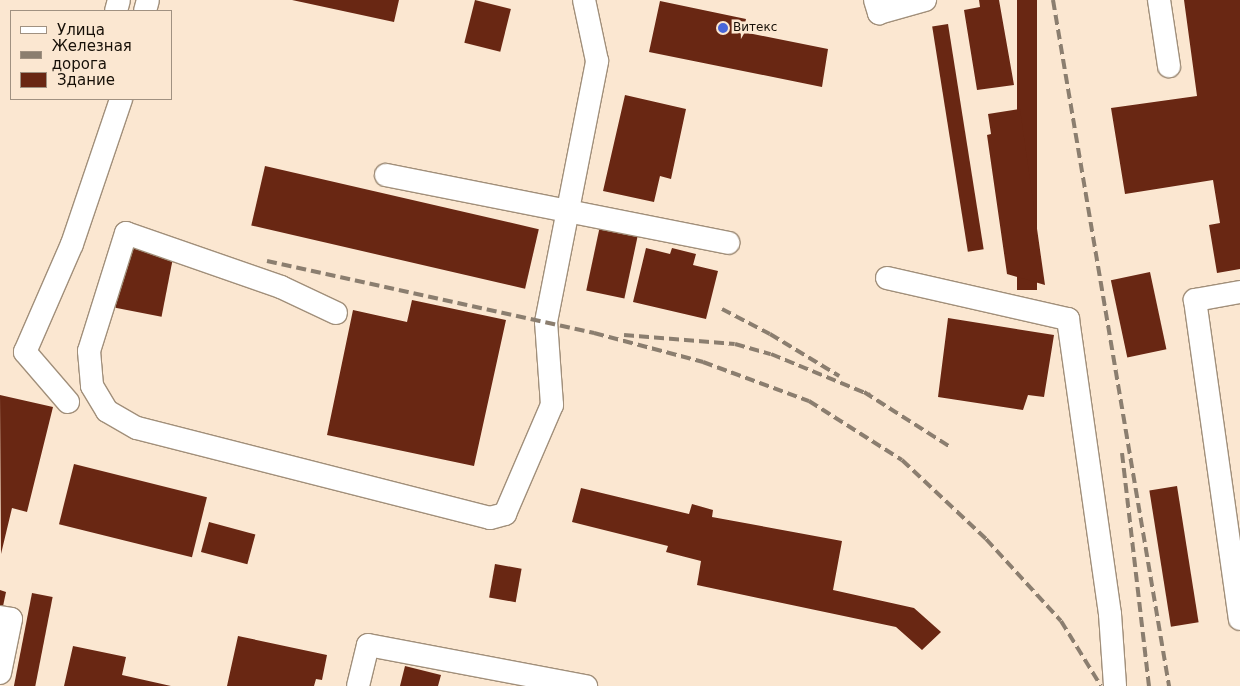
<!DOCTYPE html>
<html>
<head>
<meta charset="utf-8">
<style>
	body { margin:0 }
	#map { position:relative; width:1240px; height:686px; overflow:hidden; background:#fbe7d1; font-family:"DejaVu Sans",sans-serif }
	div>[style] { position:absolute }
	.building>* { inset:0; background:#692713; transform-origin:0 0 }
	.roads { filter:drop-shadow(1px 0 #a18f7a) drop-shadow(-1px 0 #a18f7a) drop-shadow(0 1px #a18f7a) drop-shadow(0 -1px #a18f7a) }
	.minor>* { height:22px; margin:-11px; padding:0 11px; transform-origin:11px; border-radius:11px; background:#fff }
	.rail>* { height:4px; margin-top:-2px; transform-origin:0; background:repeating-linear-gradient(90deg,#8b7e6f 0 10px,transparent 0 15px) }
	.dots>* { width:14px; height:14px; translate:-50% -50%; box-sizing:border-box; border:2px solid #fbe7d1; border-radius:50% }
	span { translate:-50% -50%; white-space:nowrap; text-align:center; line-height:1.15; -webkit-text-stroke:5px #fbe7d1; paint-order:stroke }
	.poi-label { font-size:12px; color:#171008 }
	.left { translate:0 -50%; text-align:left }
	.legend { position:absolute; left:10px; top:10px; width:162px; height:90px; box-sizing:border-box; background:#fbe7d1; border:1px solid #a09181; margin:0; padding:6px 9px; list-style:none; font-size:15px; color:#171008 }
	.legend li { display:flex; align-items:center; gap:10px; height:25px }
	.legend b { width:25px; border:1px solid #a09181 }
</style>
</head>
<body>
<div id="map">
	<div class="building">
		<i style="clip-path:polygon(292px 0,399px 0,394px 22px)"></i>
		<i style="left:475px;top:0;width:37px;height:44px;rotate:14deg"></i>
		<i style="clip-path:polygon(979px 0,999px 0,1014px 85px,977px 90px,964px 10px,980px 7px)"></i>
		<i style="left:1017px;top:0;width:20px;height:290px"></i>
		<i style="clip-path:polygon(1184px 0,1240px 0,1240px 269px,1217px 273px,1209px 225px,1220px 223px,1213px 180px,1125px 194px,1111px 108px,1197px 96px)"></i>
		<i style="clip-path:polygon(660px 1px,746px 19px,743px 32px,828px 49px,822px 87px,649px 52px)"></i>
		<i style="left:948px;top:24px;width:228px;height:16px;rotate:81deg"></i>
		<i style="clip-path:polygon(625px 95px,686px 109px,671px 179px,660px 176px,654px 202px,603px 191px)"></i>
		<i style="clip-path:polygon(1020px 109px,1045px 285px,1007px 274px,987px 135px,991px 134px,988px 114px)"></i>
		<i style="left:265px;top:166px;width:281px;height:61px;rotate:13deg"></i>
		<i style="left:601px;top:221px;width:39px;height:71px;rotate:12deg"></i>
		<i style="left:128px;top:243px;width:47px;height:66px;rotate:11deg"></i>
		<i style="clip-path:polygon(646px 248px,670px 254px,672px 248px,696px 254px,693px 265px,718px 271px,706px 319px,633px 302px)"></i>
		<i style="left:1150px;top:272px;width:79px;height:40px;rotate:78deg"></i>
		<i style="clip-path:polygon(412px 300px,506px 320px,474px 466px,327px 435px,353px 310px,407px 322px)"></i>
		<i style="clip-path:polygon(948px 318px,1054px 335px,1044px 397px,1028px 395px,1023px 410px,938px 397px)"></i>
		<i style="clip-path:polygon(0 395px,53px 407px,27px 512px,12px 508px,1px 554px)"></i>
		<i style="left:74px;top:464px;width:137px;height:62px;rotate:14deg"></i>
		<i style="left:1177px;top:486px;width:138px;height:28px;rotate:81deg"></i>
		<i style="clip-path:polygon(581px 488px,689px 514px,692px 504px,713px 510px,712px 517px,842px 541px,833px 590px,914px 608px,941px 632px,922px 650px,896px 627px,697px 585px,701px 561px,666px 552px,668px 546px,572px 522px)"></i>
		<i style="left:209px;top:522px;width:48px;height:31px;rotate:15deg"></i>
		<i style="left:495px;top:564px;width:27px;height:34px;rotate:10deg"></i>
		<i style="clip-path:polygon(0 590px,6px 592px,2px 611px,0 611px)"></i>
		<i style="left:32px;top:593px;width:21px;height:95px;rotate:11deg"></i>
		<i style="clip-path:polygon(238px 636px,327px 655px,322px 680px,316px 679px,314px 686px,227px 686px)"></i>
		<i style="clip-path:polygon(73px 646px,126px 657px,122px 675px,171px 686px,64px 686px)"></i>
		<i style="clip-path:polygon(405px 666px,441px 675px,438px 686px,400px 686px)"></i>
	</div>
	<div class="roads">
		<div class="minor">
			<i style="left:875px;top:0;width:14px;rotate:73deg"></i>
			<i style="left:879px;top:13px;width:48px;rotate:-15.8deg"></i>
			<i style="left:1159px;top:0;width:67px;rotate:81.4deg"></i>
			<i style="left:116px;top:11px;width:11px;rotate:-75deg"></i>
			<i style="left:145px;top:11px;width:11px;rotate:-75deg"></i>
			<i style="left:386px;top:175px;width:349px;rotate:11.2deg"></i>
			<i style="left:887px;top:278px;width:186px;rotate:12.8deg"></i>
			<i style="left:1068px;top:319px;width:298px;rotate:81.9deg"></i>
			<i style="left:1110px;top:614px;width:72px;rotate:86deg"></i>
			<i style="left:1240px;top:292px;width:46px;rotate:169.9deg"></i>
			<i style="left:1195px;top:300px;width:322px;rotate:82deg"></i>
			<i style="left:336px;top:313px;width:61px;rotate:-154.7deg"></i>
			<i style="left:281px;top:287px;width:164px;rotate:-160.8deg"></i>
			<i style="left:126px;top:233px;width:124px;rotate:107.4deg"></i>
			<i style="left:89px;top:351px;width:35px;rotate:85deg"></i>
			<i style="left:92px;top:386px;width:29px;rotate:59deg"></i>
			<i style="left:107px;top:411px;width:34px;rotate:30deg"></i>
			<i style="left:137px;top:428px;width:364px;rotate:14.3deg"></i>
			<i style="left:490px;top:518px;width:16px;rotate:-15deg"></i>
			<i style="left:505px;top:514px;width:119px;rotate:-66.7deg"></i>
			<i style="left:552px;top:405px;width:83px;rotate:-94.1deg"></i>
			<i style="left:546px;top:322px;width:266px;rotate:-78.9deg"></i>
			<i style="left:597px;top:61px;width:62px;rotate:-102deg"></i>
			<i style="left:68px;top:402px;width:66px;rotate:-130.7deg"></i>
			<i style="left:25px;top:352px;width:118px;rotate:-66.5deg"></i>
			<i style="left:72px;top:244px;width:153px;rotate:-71.3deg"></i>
			<i style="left:0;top:617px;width:11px;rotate:10deg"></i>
			<i style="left:11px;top:619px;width:55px;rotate:101.5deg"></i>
			<i style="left:358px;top:686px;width:42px;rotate:-76.3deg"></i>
			<i style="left:368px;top:645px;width:222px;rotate:10.7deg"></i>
		</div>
	</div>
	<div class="rail">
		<i style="left:1053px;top:0;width:696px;rotate:80.4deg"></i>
		<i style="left:267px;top:261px;width:335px;rotate:12.4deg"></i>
		<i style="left:594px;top:333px;width:113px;rotate:14.9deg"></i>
		<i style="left:703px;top:362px;width:113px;rotate:20.2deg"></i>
		<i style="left:809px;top:401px;width:110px;rotate:32.4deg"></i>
		<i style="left:902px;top:460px;width:115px;rotate:43.2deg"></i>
		<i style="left:986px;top:539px;width:111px;rotate:47.6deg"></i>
		<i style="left:1061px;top:621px;width:76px;rotate:58.4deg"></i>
		<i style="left:722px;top:309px;width:54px;rotate:27.5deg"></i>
		<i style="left:770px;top:334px;width:81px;rotate:31.3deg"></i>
		<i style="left:624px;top:335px;width:111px;rotate:4.6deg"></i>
		<i style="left:735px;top:344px;width:37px;rotate:16deg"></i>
		<i style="left:771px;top:354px;width:107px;rotate:22.5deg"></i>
		<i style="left:864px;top:392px;width:104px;rotate:32.5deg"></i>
		<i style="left:1122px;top:453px;width:235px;rotate:83.4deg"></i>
	</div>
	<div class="dots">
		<i style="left:723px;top:28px;background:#4866d9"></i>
	</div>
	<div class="poi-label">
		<span class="left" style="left:733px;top:28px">Витекс</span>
	</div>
	<ul class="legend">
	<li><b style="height:6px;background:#fff"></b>Улица</li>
	<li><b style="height:6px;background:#8b7e6f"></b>Железная дорога</li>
	<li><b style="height:14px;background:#692713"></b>Здание</li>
	</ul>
</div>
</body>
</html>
